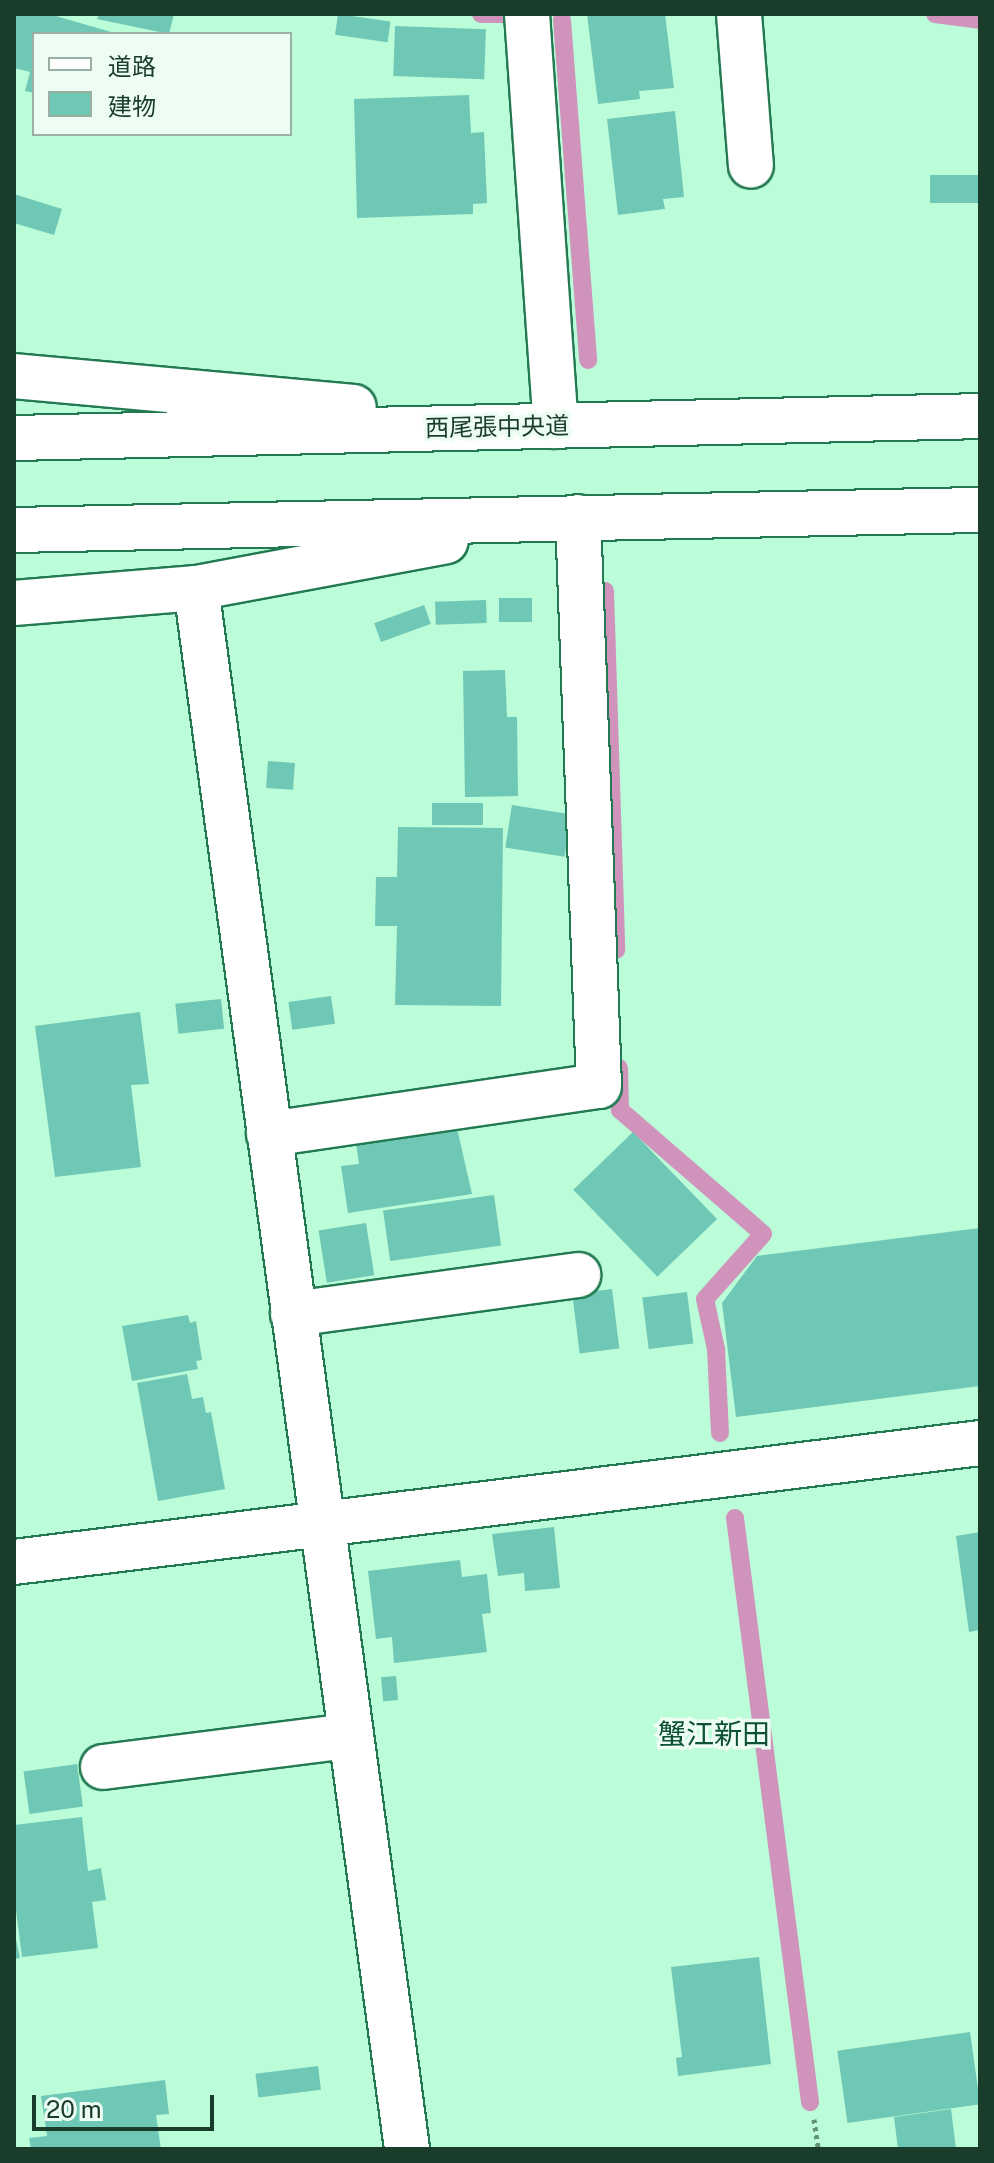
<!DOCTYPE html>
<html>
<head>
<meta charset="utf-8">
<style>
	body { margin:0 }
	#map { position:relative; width:994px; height:2163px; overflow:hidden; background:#bbfdd8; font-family:"Public Sans","Noto Sans JP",sans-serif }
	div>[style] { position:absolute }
	.stream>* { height:18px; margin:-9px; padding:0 9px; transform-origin:9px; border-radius:9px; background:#d093bc }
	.building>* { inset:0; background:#6fc7b5; transform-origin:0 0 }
	.path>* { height:5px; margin-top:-2.5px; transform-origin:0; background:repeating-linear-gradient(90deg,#639379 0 4px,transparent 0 8px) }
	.roads { filter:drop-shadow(2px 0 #237a52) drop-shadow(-2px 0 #237a52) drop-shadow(0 2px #237a52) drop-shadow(0 -2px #237a52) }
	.minor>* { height:44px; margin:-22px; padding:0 22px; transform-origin:22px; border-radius:22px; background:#fff }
	.major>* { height:44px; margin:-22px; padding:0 22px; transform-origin:22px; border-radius:22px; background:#fff }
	span { translate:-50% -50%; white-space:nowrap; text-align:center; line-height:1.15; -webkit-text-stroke:7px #edfdf3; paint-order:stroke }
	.street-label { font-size:24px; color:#1a3c2b }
	.quarter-label { font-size:28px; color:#0c5134 }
	.frame { position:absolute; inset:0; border:16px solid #1a3c2b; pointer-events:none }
	.legend { position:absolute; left:32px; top:32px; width:260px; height:104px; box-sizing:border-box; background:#edfdf3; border:2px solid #99b0a3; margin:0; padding:10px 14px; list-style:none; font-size:24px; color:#1a3c2b }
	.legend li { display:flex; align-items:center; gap:16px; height:40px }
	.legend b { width:40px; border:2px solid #99b0a3 }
	.scale { position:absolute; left:32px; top:2095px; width:182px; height:36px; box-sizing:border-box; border:4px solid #1a3c2b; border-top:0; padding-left:10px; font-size:24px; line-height:28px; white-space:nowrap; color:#1a3c2b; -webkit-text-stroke:6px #edfdf3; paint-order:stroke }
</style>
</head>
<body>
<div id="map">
	<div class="stream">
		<i style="left:481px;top:14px;width:24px"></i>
		<i style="left:935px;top:14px;width:45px;rotate:7.6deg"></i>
		<i style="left:562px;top:20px;width:341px;rotate:85.6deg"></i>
		<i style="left:605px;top:591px;width:359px;rotate:88.2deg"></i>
		<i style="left:619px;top:1068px;width:42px;rotate:88.6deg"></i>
		<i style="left:620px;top:1110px;width:189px;rotate:40.9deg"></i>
		<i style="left:763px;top:1234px;width:87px;rotate:131.7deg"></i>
		<i style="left:705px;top:1299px;width:51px;rotate:77.6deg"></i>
		<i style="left:716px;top:1349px;width:84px;rotate:87.3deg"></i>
		<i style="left:735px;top:1518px;width:589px;rotate:82.68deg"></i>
	</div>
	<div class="building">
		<i style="clip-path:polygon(14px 14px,49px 14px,118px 34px,34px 34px,34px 93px,25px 91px,30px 72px,14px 68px)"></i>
		<i style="clip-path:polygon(99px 14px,174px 14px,169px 34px,97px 19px)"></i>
		<i style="left:338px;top:14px;width:53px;height:21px;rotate:8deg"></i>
		<i style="clip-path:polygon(587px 14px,665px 14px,674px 88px,639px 91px,640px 99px,598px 104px)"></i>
		<i style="left:395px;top:26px;width:91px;height:50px;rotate:2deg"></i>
		<i style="clip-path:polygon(469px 95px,471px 133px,484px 132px,487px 203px,473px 204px,473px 214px,357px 218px,354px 99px)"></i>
		<i style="clip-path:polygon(675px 111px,684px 197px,663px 199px,665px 209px,618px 215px,607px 119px)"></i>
		<i style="left:980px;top:175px;width:28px;height:50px;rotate:90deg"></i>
		<i style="clip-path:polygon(14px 194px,62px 209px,54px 235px,14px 223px)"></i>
		<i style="left:532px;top:598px;width:24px;height:33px;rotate:90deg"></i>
		<i style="left:486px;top:600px;width:23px;height:51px;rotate:88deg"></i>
		<i style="left:424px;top:605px;width:20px;height:53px;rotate:70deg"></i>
		<i style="clip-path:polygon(505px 670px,507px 717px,517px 717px,518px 796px,465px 797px,463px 671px)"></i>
		<i style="left:268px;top:761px;width:27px;height:27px;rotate:4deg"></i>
		<i style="left:432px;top:803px;width:51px;height:22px"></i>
		<i style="left:512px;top:805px;width:60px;height:43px;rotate:9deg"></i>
		<i style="clip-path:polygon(398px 827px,503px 828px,501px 1006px,395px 1005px,397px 926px,375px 926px,376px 877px,397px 877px)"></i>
		<i style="left:331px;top:996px;width:28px;height:43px;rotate:82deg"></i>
		<i style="left:221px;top:999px;width:30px;height:46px;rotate:84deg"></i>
		<i style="clip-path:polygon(140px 1012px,149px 1084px,131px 1085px,141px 1167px,55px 1177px,35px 1026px)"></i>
		<i style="clip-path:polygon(457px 1128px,472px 1194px,348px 1213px,341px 1166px,359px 1164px,356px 1143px)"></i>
		<i style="left:633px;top:1132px;width:121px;height:83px;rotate:46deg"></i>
		<i style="left:494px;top:1195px;width:51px;height:112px;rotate:82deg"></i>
		<i style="left:366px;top:1223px;width:53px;height:48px;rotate:81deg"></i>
		<i style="clip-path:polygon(980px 1228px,980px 1386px,736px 1417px,722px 1303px,757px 1256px)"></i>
		<i style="left:612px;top:1289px;width:60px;height:40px;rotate:83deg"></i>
		<i style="left:687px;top:1292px;width:52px;height:45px;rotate:83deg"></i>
		<i style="clip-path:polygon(188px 1315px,190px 1323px,196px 1321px,202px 1360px,196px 1361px,198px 1369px,132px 1381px,122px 1326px)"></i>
		<i style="clip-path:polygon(187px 1374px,192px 1399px,203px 1397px,206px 1413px,211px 1412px,225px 1489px,158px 1501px,137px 1383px)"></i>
		<i style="clip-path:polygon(554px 1527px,560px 1588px,525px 1591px,524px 1573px,498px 1576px,492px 1534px)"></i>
		<i style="clip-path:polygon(980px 1532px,980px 1630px,969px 1632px,956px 1536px)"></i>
		<i style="clip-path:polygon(460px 1560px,462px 1577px,487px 1574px,491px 1613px,482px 1614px,487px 1652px,394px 1663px,392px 1637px,376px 1639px,368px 1571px)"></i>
		<i style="left:396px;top:1676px;width:24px;height:15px;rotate:85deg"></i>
		<i style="left:77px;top:1764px;width:43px;height:54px;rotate:82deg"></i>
		<i style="clip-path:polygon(82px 1817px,88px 1871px,101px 1868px,106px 1900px,92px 1902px,98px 1948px,22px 1957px,14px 1895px,14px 1825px)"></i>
		<i style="clip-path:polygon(14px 1930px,20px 1958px,14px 1959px)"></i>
		<i style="clip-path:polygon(759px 1957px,771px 2064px,678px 2076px,676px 2058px,682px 2057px,671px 1967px)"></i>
		<i style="left:970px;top:2032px;width:73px;height:134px;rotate:82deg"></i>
		<i style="left:318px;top:2066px;width:24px;height:63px;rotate:83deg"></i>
		<i style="clip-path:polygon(165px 2080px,169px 2114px,156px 2115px,161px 2149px,31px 2149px,29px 2138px,47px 2136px,41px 2096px)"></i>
		<i style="clip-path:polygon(951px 2109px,956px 2149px,898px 2149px,894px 2117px)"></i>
	</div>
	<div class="path">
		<i style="left:814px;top:2119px;width:30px;rotate:82deg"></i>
	</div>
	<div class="roads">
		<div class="minor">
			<i style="left:527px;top:14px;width:413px;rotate:86deg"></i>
			<i style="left:739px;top:14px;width:152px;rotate:85.5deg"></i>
			<i style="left:196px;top:588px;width:1575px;rotate:82.3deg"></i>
			<i style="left:269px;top:1134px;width:333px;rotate:-8.3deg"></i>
			<i style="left:599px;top:1086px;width:569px;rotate:-92.11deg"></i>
			<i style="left:293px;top:1314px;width:288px;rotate:-7.8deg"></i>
			<i style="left:14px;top:1562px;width:973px;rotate:-7.02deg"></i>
			<i style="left:103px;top:1767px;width:249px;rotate:-7.2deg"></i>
		</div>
		<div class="major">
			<i style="left:14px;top:376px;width:341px;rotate:5.2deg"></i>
			<i style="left:14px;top:438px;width:966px;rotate:-1.3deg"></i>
			<i style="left:14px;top:530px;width:966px;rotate:-1.19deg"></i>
			<i style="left:14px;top:603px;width:183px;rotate:-4.7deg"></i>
			<i style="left:196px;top:588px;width:254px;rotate:-10.6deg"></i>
		</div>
	</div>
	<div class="street-label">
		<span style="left:497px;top:427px;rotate:-1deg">西尾張中央道</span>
	</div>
	<div class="quarter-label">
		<span style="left:714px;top:1734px">蟹江新田</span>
	</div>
	<div class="frame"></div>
	<ul class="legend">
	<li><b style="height:10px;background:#fff"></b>道路</li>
	<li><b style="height:22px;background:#6fc7b5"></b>建物</li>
	</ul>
	<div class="scale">20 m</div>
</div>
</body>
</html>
